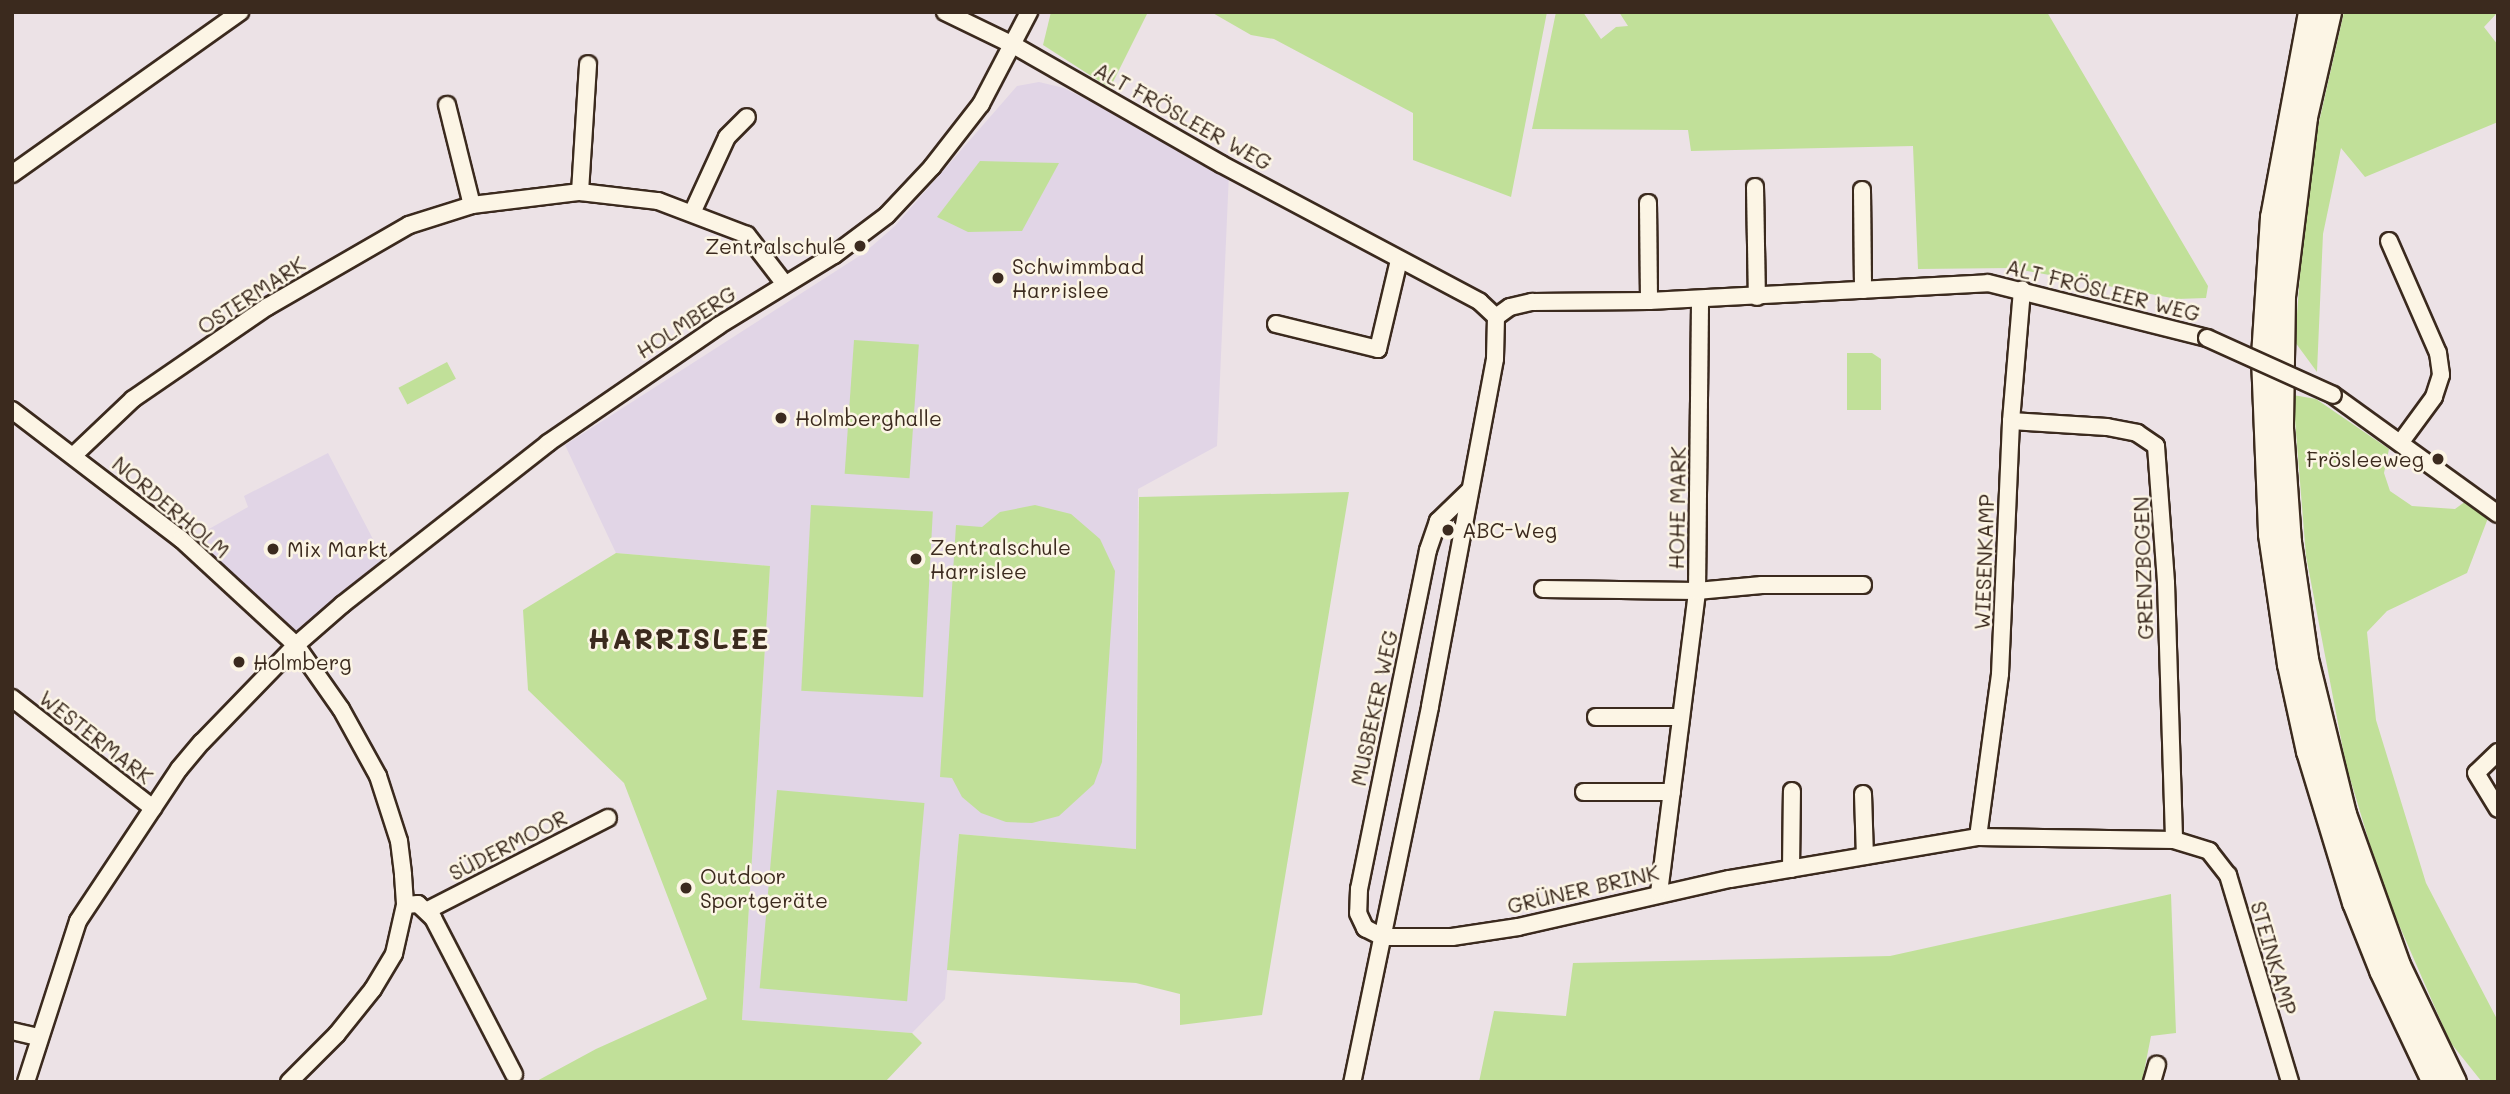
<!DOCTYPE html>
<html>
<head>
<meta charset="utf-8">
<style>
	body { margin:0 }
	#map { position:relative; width:2510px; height:1094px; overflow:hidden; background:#ece2e6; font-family:Mali,sans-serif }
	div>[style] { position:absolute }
	.built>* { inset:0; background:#e1d5e6 }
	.green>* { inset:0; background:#c1e099; transform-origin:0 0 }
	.roads { filter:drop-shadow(2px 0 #3b2a1e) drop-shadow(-2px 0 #3b2a1e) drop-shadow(0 2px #3b2a1e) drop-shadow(0 -2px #3b2a1e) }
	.minor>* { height:16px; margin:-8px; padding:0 8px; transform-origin:8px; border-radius:8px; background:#fcf5e5 }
	.highway>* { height:23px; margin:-11.5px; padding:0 11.5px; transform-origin:11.5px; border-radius:11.5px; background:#fcf5e5 }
	.bridges { filter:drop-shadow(2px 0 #3b2a1e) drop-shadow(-2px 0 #3b2a1e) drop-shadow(0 2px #3b2a1e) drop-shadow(0 -2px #3b2a1e) }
	.minor-bridge>* { height:16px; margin:-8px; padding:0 8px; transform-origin:8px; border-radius:8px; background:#fcf5e5 }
	.dots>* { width:19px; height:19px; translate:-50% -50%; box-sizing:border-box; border:4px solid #fcf5e5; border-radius:50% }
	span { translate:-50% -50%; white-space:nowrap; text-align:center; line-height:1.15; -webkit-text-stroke:5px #fcf5e5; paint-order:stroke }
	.street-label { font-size:21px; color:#3b2a1e }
	.poi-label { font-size:21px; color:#3b2a1e }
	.right { translate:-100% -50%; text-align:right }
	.left { translate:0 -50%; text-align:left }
	.district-label { font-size:28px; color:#3b2a1e; font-weight:700; letter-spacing:2px }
	.frame { position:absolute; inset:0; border:14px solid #3b2a1e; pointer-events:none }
</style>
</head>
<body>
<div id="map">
	<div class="built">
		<i style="clip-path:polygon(1039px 82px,1064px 88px,1229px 173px,1217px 446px,1138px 489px,1136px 849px,959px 834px,945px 999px,912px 1033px,742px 1020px,770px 566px,616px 553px,565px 445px,864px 253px,895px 226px,1017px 86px)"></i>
		<i style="clip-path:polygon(328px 453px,386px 564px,295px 635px,193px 538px,248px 507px,244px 496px)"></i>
	</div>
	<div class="green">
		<i style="clip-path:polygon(1051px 12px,1148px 12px,1110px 88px,1043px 45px)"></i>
		<i style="clip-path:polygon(1211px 12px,1547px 12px,1511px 197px,1413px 160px,1413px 113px,1274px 39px,1251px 35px)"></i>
		<i style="clip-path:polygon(1556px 12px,1583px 12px,1601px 39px,1616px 27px,1628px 26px,1619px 12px,2047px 12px,2208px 286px,2206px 298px,2177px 299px,2012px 268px,1918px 269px,1913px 146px,1691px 151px,1688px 130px,1532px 129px)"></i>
		<i style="clip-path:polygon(2344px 12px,2498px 12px,2484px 27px,2498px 45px,2498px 122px,2365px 177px,2341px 148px,2323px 234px,2317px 372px,2295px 342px,2303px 233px,2315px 140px)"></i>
		<i style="clip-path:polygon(980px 161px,1059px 163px,1022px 231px,968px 232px,937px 217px)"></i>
		<i style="left:854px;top:340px;width:65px;height:134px;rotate:4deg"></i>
		<i style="clip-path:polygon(1847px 353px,1872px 353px,1881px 359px,1881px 410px,1847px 410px)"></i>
		<i style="left:447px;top:362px;width:19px;height:55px;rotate:62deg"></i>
		<i style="clip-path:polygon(2293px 395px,2316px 399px,2389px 449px,2384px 473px,2390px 491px,2412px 506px,2455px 509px,2466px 501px,2488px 518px,2467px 573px,2387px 611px,2367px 632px,2376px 720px,2426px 883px,2498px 1021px,2498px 1082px,2482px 1082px,2450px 1042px,2383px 888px,2346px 765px,2306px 556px)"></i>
		<i style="clip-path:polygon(1349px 492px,1262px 1015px,1180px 1025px,1180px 994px,1136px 983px,947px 970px,959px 834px,1136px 849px,1139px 497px)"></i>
		<i style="left:811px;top:505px;width:122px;height:186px;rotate:3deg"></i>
		<i style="clip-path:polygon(1035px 505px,1071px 514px,1100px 539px,1115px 571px,1102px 762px,1094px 784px,1059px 816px,1032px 823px,1006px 822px,981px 813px,962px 797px,952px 778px,940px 777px,956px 525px,982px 527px,1000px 512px)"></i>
		<i style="clip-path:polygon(616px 553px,770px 566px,742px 1020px,912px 1033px,922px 1043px,885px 1082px,535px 1082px,596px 1049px,707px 999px,624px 783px,528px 690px,523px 610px)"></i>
		<i style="left:777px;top:790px;width:148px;height:199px;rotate:5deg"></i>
		<i style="clip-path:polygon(2171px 894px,2176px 1033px,2151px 1036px,2142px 1082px,1479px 1082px,1494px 1011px,1566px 1016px,1573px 963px,1890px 956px)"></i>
	</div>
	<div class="roads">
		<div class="minor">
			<i style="left:945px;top:12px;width:78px;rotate:25.9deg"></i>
			<i style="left:1015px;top:46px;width:237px;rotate:29.8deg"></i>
			<i style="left:1221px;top:164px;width:293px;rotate:28deg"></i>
			<i style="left:1480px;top:302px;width:22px;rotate:43deg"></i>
			<i style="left:1496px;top:317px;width:42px;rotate:91.4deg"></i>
			<i style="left:1495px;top:359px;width:354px;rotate:100.6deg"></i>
			<i style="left:1430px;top:707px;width:383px;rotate:101.7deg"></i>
			<i style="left:447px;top:105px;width:103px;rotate:76deg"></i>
			<i style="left:12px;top:174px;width:280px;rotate:-35.4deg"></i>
			<i style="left:1755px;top:187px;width:110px;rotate:89deg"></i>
			<i style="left:1862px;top:190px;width:100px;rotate:89.4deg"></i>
			<i style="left:580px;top:192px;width:128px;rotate:-86.4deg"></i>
			<i style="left:1648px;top:203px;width:98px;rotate:89.4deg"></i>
			<i style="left:693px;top:211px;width:81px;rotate:-65.3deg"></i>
			<i style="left:727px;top:137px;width:28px;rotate:-45deg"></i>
			<i style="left:2389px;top:241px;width:122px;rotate:66.4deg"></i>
			<i style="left:2438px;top:353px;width:22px;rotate:82deg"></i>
			<i style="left:2441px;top:375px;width:23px;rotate:108deg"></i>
			<i style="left:2434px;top:397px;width:56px;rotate:126.3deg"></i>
			<i style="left:1496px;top:317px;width:17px;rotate:-36deg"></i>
			<i style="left:1510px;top:307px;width:23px;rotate:-13deg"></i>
			<i style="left:1532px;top:302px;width:117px;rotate:-0.5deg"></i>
			<i style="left:1649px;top:301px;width:339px;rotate:-3deg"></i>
			<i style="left:1988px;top:283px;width:226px;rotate:14.1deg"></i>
			<i style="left:1276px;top:324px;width:105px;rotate:13.8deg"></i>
			<i style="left:1378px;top:349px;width:91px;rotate:-76.7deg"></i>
			<i style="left:2333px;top:395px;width:203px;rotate:35.8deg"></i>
			<i style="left:12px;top:410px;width:213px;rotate:37.4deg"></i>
			<i style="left:181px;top:539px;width:156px;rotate:42.7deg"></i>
			<i style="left:296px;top:645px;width:78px;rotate:54.9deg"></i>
			<i style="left:341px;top:709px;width:77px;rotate:61.1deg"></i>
			<i style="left:378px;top:776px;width:68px;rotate:72.1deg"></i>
			<i style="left:399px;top:841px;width:34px;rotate:83deg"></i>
			<i style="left:403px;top:875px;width:30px;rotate:86deg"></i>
			<i style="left:405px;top:905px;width:50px;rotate:102.7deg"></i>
			<i style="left:394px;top:954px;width:41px;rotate:121deg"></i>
			<i style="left:373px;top:989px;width:58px;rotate:128.7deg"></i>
			<i style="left:337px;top:1034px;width:68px;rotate:135deg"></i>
			<i style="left:2011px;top:421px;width:96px;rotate:3.6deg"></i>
			<i style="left:2107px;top:427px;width:31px;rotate:11deg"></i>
			<i style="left:2137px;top:433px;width:23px;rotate:34deg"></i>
			<i style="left:2156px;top:446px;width:137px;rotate:85.8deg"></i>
			<i style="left:2166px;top:583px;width:257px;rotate:88.2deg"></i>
			<i style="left:74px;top:455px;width:81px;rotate:-43.5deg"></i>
			<i style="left:133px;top:399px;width:163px;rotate:-34.5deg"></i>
			<i style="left:267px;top:307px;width:164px;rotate:-30deg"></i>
			<i style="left:409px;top:225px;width:66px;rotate:-17.6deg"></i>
			<i style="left:472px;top:205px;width:109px;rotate:-6.9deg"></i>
			<i style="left:580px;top:192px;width:79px;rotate:6.6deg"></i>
			<i style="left:658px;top:201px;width:95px;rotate:20.9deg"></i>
			<i style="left:747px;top:235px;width:61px;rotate:52.4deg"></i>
			<i style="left:1470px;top:490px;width:45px;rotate:135.9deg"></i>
			<i style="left:1438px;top:521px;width:31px;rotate:109deg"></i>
			<i style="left:1428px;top:550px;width:346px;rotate:101.5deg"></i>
			<i style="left:1359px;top:889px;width:24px;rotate:92deg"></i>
			<i style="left:1358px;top:913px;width:17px;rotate:65deg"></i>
			<i style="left:1365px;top:928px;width:20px;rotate:27deg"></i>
			<i style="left:1383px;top:937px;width:69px"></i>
			<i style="left:1452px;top:937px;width:67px;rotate:-8.6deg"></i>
			<i style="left:1518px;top:927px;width:217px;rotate:-12.8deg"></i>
			<i style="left:1730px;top:879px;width:252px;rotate:-9.6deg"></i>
			<i style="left:1978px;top:837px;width:196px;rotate:0.9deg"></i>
			<i style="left:2174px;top:840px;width:37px;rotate:17deg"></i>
			<i style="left:2209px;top:851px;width:31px;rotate:52deg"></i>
			<i style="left:2228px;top:875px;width:216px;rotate:73.3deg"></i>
			<i style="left:1543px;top:589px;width:154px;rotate:0.7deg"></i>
			<i style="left:1697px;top:591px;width:65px;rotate:-5.3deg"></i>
			<i style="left:1762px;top:585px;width:101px"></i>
			<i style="left:12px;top:698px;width:179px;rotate:38deg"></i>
			<i style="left:1596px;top:717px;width:85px"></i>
			<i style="left:2498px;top:752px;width:30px;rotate:136deg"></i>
			<i style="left:2476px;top:773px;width:42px;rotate:58.6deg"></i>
			<i style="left:1584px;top:792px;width:88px"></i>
			<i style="left:1863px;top:794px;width:62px;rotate:88.2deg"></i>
			<i style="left:1978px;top:837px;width:164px;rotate:-82.3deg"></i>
			<i style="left:2000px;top:674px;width:253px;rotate:-87.5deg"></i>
			<i style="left:2011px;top:421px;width:132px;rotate:-85.2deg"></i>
			<i style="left:1791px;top:869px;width:78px;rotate:-89.3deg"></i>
			<i style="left:1659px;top:893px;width:304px;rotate:-82.8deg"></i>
			<i style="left:1697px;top:591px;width:292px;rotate:-89.4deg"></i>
			<i style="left:405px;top:905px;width:13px;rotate:-4deg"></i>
			<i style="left:418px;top:904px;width:21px;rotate:43deg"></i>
			<i style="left:433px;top:918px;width:176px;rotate:62.6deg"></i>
			<i style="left:428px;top:910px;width:202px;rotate:-27.1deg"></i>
			<i style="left:12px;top:1031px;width:26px;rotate:13deg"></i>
			<i style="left:26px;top:1082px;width:169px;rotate:-72.1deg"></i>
			<i style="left:78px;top:921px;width:182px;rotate:-56.4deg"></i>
			<i style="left:179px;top:769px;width:35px;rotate:-50deg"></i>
			<i style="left:202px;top:742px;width:135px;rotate:-45.9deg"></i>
			<i style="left:296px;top:645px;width:62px;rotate:-41.1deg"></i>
			<i style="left:343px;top:604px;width:261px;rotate:-38.1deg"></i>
			<i style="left:548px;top:443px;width:206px;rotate:-34.5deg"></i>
			<i style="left:718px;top:326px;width:136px;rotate:-31.5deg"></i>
			<i style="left:834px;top:255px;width:66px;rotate:-37deg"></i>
			<i style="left:887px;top:215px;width:66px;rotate:-46.8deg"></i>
			<i style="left:932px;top:167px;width:80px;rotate:-52.1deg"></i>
			<i style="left:981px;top:104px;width:104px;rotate:-62.4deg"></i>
			<i style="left:2152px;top:1082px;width:18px;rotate:-74deg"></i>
		</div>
		<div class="highway">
			<i style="left:2310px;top:12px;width:208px;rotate:100.5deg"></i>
			<i style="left:2272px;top:217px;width:140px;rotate:93.7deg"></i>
			<i style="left:2263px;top:357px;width:177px;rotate:87.7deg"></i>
			<i style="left:2270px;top:534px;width:131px;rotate:81.7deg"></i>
			<i style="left:2289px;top:664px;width:89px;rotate:77.7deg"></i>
			<i style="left:2308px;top:751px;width:158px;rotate:73.1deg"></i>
			<i style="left:2354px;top:902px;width:73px;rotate:68.3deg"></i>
			<i style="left:2381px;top:970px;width:124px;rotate:64.7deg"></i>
			<i style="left:2329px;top:12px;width:108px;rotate:102.9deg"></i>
			<i style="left:2305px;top:117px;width:179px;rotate:97deg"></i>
			<i style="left:2283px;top:295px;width:133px;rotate:90.9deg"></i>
			<i style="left:2281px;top:428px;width:114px;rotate:86deg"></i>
			<i style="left:2289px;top:542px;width:118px;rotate:81.7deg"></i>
			<i style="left:2306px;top:659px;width:160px;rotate:76.2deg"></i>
			<i style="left:2344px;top:814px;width:160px;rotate:70.3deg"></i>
			<i style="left:2398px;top:965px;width:130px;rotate:64.4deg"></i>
		</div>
	</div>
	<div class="bridges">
		<div class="minor-bridge">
			<i style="left:2207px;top:338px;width:138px;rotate:24.3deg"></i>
		</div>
	</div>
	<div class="dots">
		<i style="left:860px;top:246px;background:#3b2a1e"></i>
		<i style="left:998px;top:278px;background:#3b2a1e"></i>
		<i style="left:781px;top:418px;background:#3b2a1e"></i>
		<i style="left:2438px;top:459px;background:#3b2a1e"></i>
		<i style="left:1448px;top:530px;background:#3b2a1e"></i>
		<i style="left:273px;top:549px;background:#3b2a1e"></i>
		<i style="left:916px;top:559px;background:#3b2a1e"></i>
		<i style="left:239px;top:662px;background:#3b2a1e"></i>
		<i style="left:686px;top:888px;background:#3b2a1e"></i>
	</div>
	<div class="street-label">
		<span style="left:1183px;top:116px;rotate:29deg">ALT FRÖSLEER WEG</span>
		<span style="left:2103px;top:290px;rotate:14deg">ALT FRÖSLEER WEG</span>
		<span style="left:251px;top:295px;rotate:-33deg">OSTERMARK</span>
		<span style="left:686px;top:322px;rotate:-33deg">HOLMBERG</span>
		<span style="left:171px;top:507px;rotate:40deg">NORDERHOLM</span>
		<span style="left:1677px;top:508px;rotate:-89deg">HOHE MARK</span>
		<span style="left:1984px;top:562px;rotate:-88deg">WIESENKAMP</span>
		<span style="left:2143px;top:568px;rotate:-92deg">GRENZBOGEN</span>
		<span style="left:1374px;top:708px;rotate:-78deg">MUSBEKER WEG</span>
		<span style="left:96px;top:737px;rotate:38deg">WESTERMARK</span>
		<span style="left:508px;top:845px;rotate:-27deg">SÜDERMOOR</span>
		<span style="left:1583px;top:889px;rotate:-13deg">GRÜNER BRINK</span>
		<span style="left:2274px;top:958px;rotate:74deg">STEINKAMP</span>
	</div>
	<div class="poi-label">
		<span class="right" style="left:846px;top:246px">Zentralschule</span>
		<span class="left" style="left:1012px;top:278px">Schwimmbad<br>Harrislee</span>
		<span class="left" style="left:795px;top:418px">Holmberghalle</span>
		<span class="right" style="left:2424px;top:459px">Frösleeweg</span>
		<span class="left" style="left:1462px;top:530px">ABC-Weg</span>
		<span class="left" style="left:930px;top:559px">Zentralschule<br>Harrislee</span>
		<span class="left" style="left:287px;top:549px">Mix Markt</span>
		<span class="left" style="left:253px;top:662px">Holmberg</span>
		<span class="left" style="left:700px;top:888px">Outdoor<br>Sportgeräte</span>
	</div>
	<div class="district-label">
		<span style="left:679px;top:638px">HARRISLEE</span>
	</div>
	<div class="frame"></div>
</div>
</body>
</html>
